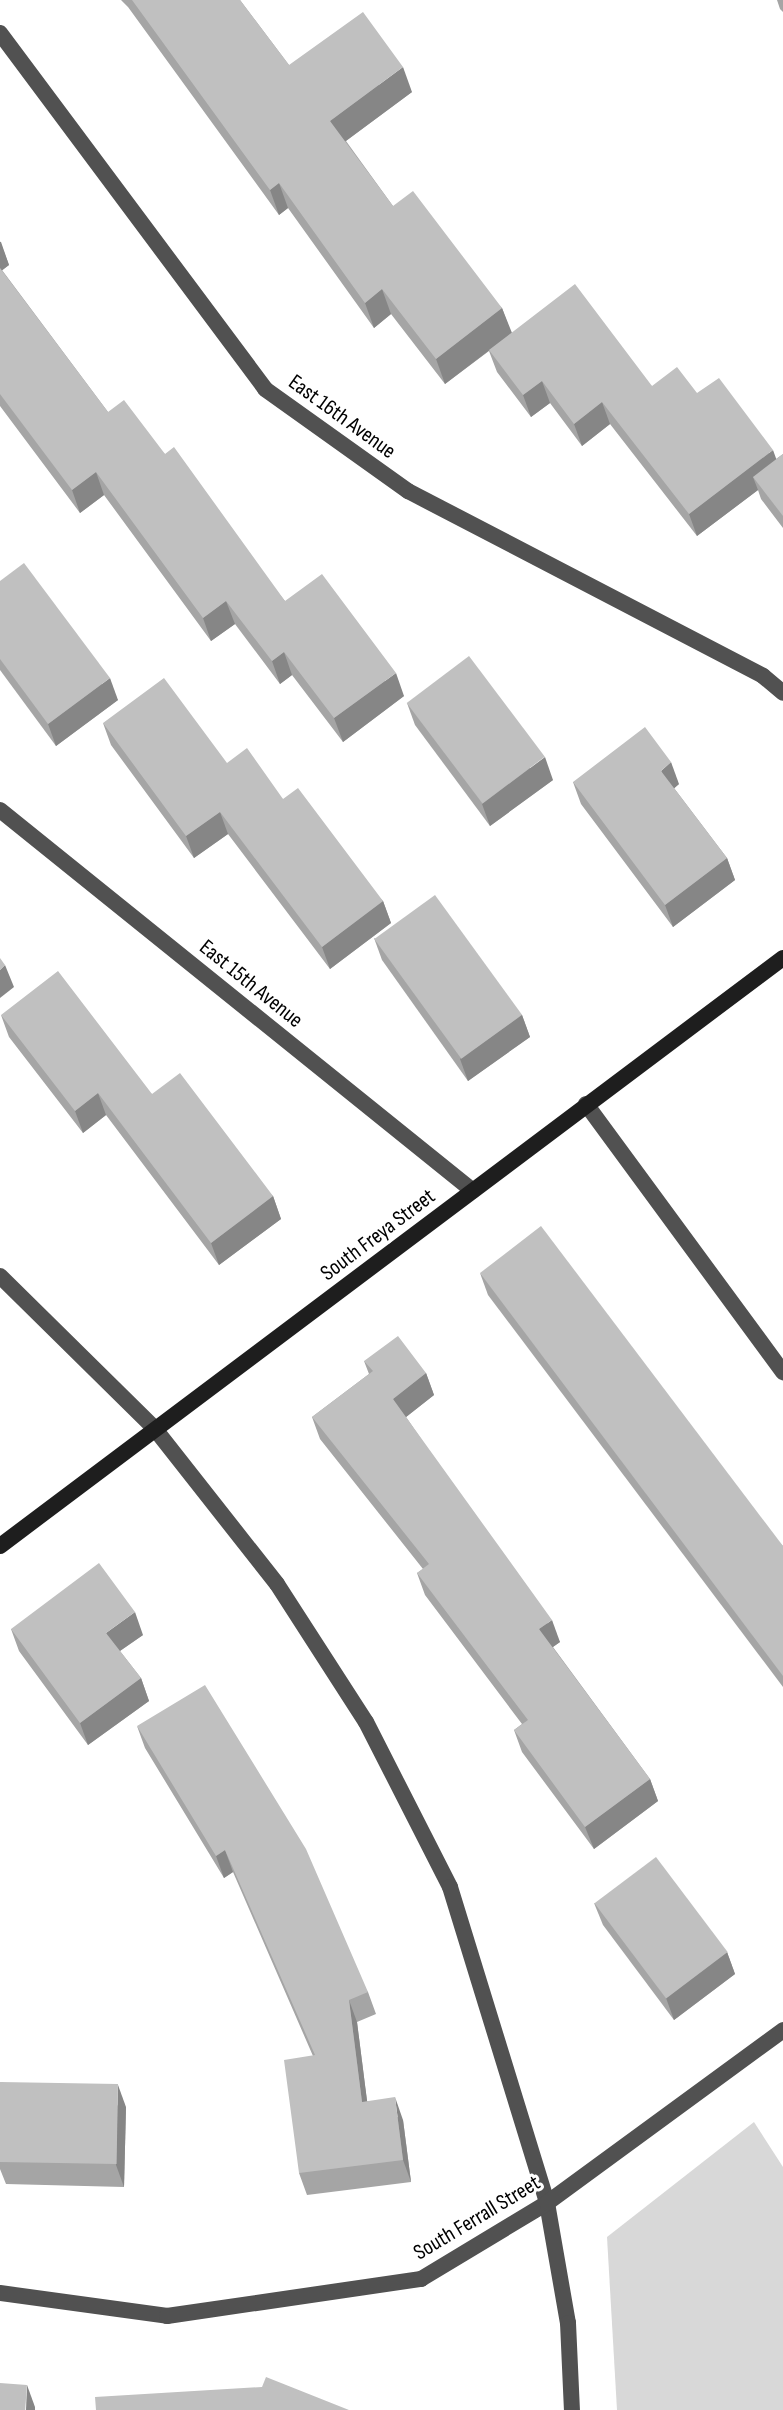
<!DOCTYPE html>
<html>
<head>
<meta charset="utf-8">
<style>
	body { margin:0 }
	#map { position:relative; width:783px; height:2410px; overflow:hidden; background:#fff; font-family:"Sofia Sans Condensed",sans-serif }
	div>[style] { position:absolute }
	.green>* { inset:0; background:#d8d8d8 }
	.street>* { height:16px; margin:-8px; padding:0 8px; transform-origin:8px; border-radius:8px; background:#515151 }
	.secondary>* { height:16px; margin:-8px; padding:0 8px; transform-origin:8px; border-radius:8px; background:#1e1e1e }
	.wall>* { inset:0; background:#a5a5a5 }
	.shaded-wall>* { inset:0; background:#868686 }
	.building>* { inset:0; background:#c0c0c0; transform-origin:0 0 }
	span { translate:-50% -50%; white-space:nowrap; text-align:center; line-height:1.15; -webkit-text-stroke:6px #fff; paint-order:stroke }
	.street-label { font-size:22px; color:#000 }
</style>
</head>
<body>
<div id="map">
	<div class="green">
		<i style="clip-path:polygon(754px 2122px,783px 2167px,783px 2410px,617px 2410px,607px 2237px)"></i>
	</div>
	<div class="street">
		<i style="left:0;top:33px;width:444px;rotate:53.3deg"></i>
		<i style="left:265px;top:389px;width:176px;rotate:35.5deg"></i>
		<i style="left:408px;top:491px;width:400px;rotate:27.5deg"></i>
		<i style="left:763px;top:676px;width:26px;rotate:40deg"></i>
		<i style="left:0;top:810px;width:607px;rotate:38.85deg"></i>
		<i style="left:586px;top:1104px;width:333px;rotate:53.7deg"></i>
		<i style="left:0;top:1276px;width:218px;rotate:44.6deg"></i>
		<i style="left:155px;top:1429px;width:197px;rotate:51.8deg"></i>
		<i style="left:277px;top:1584px;width:164px;rotate:57.2deg"></i>
		<i style="left:366px;top:1722px;width:185px;rotate:63deg"></i>
		<i style="left:450px;top:1887px;width:331px;rotate:72.9deg"></i>
		<i style="left:547px;top:2203px;width:122px;rotate:80.1deg"></i>
		<i style="left:568px;top:2323px;width:87px;rotate:87.4deg"></i>
		<i style="left:0;top:2293px;width:169px;rotate:7.8deg"></i>
		<i style="left:167px;top:2316px;width:257px;rotate:-8.3deg"></i>
		<i style="left:421px;top:2279px;width:147px;rotate:-31.1deg"></i>
		<i style="left:547px;top:2203px;width:293px;rotate:-36.2deg"></i>
	</div>
	<div class="secondary">
		<i style="left:0;top:1546px;width:979px;rotate:-36.91deg"></i>
	</div>
	<div class="wall">
		<i style="clip-path:polygon(121px 0,240px 0,289px 65px,412px 92px,346px 141px,393px 206px,502px 308px,511px 333px,652px 386px,697px 393px,776px 459px,783px 454px,783px 528px,761px 499px,758px 490px,697px 536px,610px 424px,582px 446px,550px 403px,531px 417px,497px 372px,489px 351px,445px 384px,391px 314px,374px 328px,288px 208px,279px 215px,128px 7px)"></i>
		<i style="clip-path:polygon(777px 0,783px 0,783px 12px,780px 9px)"></i>
		<i style="clip-path:polygon(0 241px,9px 265px,2px 270px,108px 412px,165px 454px,285px 601px,404px 696px,343px 742px,292px 675px,280px 684px,235px 624px,211px 641px,104px 495px,80px 513px,0 406px)"></i>
		<i style="clip-path:polygon(0 581px,118px 700px,56px 746px,0 670px)"></i>
		<i style="clip-path:polygon(407px 703px,553px 780px,490px 826px,415px 725px)"></i>
		<i style="clip-path:polygon(103px 723px,283px 799px,383px 901px,391px 923px,330px 969px,228px 834px,194px 858px,111px 745px)"></i>
		<i style="clip-path:polygon(573px 782px,679px 784px,674px 788px,727px 858px,735px 880px,673px 927px,581px 804px)"></i>
		<i style="clip-path:polygon(374px 938px,522px 1015px,530px 1037px,468px 1081px,382px 960px)"></i>
		<i style="clip-path:polygon(1px 1015px,152px 1094px,273px 1196px,281px 1219px,219px 1265px,106px 1115px,83px 1133px,9px 1037px)"></i>
		<i style="clip-path:polygon(480px 1273px,783px 1546px,783px 1687px,488px 1295px)"></i>
		<i style="clip-path:polygon(364px 1361px,426px 1373px,434px 1395px,406px 1417px,560px 1642px,553px 1647px,650px 1779px,658px 1801px,594px 1849px,522px 1752px,514px 1730px,522px 1724px,425px 1595px,417px 1573px,423px 1569px,320px 1439px,312px 1417px,369px 1374px)"></i>
		<i style="clip-path:polygon(11px 1629px,143px 1635px,120px 1651px,141px 1678px,149px 1701px,88px 1745px,19px 1651px)"></i>
		<i style="clip-path:polygon(137px 1726px,368px 1992px,376px 2014px,357px 2022px,367px 2101px,403px 2120px,411px 2182px,307px 2195px,299px 2173px,313px 2056px,233px 1872px,224px 1878px,145px 1748px)"></i>
		<i style="clip-path:polygon(594px 1903px,727px 1952px,735px 1974px,674px 2020px,603px 1925px)"></i>
		<i style="clip-path:polygon(0 2082px,126px 2107px,124px 2187px,6px 2184px,0 2169px)"></i>
	</div>
	<div class="shaded-wall">
		<i style="clip-path:polygon(403px 67px,412px 92px,339px 146px,330px 121px)"></i>
		<i style="clip-path:polygon(279px 183px,288px 208px,279px 215px,270px 190px)"></i>
		<i style="clip-path:polygon(0 242px,1px 242px,9px 265px,0 272px)"></i>
		<i style="clip-path:polygon(382px 289px,391px 314px,374px 328px,365px 303px)"></i>
		<i style="clip-path:polygon(502px 308px,512px 333px,445px 384px,436px 359px)"></i>
		<i style="clip-path:polygon(542px 381px,550px 403px,531px 417px,523px 395px)"></i>
		<i style="clip-path:polygon(602px 402px,610px 424px,582px 446px,574px 424px)"></i>
		<i style="clip-path:polygon(773px 450px,781px 472px,753px 477px,758px 490px,697px 536px,689px 514px)"></i>
		<i style="clip-path:polygon(96px 472px,104px 495px,80px 513px,72px 490px)"></i>
		<i style="clip-path:polygon(226px 601px,235px 624px,211px 641px,203px 618px)"></i>
		<i style="clip-path:polygon(284px 652px,292px 675px,280px 684px,272px 661px)"></i>
		<i style="clip-path:polygon(396px 673px,404px 696px,343px 742px,334px 718px)"></i>
		<i style="clip-path:polygon(110px 678px,118px 700px,56px 746px,48px 724px)"></i>
		<i style="clip-path:polygon(545px 757px,553px 780px,490px 826px,482px 804px)"></i>
		<i style="clip-path:polygon(671px 762px,679px 784px,669px 793px,661px 771px)"></i>
		<i style="clip-path:polygon(220px 812px,228px 834px,194px 858px,186px 836px)"></i>
		<i style="clip-path:polygon(727px 858px,735px 880px,673px 927px,665px 905px)"></i>
		<i style="clip-path:polygon(383px 901px,391px 923px,330px 969px,322px 947px)"></i>
		<i style="clip-path:polygon(5px 965px,14px 987px,0 998px,0 970px)"></i>
		<i style="clip-path:polygon(522px 1015px,530px 1037px,468px 1081px,460px 1059px)"></i>
		<i style="clip-path:polygon(98px 1093px,106px 1115px,83px 1133px,75px 1111px)"></i>
		<i style="clip-path:polygon(273px 1196px,281px 1219px,219px 1265px,211px 1243px)"></i>
		<i style="clip-path:polygon(426px 1373px,434px 1395px,401px 1421px,393px 1399px)"></i>
		<i style="clip-path:polygon(135px 1612px,143px 1635px,114px 1655px,106px 1633px)"></i>
		<i style="clip-path:polygon(552px 1620px,560px 1642px,547px 1651px,539px 1629px)"></i>
		<i style="clip-path:polygon(141px 1678px,149px 1701px,88px 1745px,80px 1723px)"></i>
		<i style="clip-path:polygon(650px 1779px,658px 1801px,594px 1849px,585px 1827px)"></i>
		<i style="clip-path:polygon(225px 1850px,233px 1872px,224px 1878px,216px 1856px)"></i>
		<i style="clip-path:polygon(727px 1952px,735px 1974px,674px 2020px,666px 1998px)"></i>
		<i style="clip-path:polygon(349px 2000px,357px 2022px,370px 2124px,362px 2102px)"></i>
		<i style="clip-path:polygon(118px 2085px,126px 2107px,124px 2187px,116px 2165px)"></i>
		<i style="clip-path:polygon(395px 2097px,403px 2120px,411px 2182px,403px 2160px)"></i>
		<i style="clip-path:polygon(27px 2385px,35px 2407px,35px 2410px,26px 2410px)"></i>
	</div>
	<div class="building">
		<i style="clip-path:polygon(132px 0,240px 0,289px 65px,363px 12px,403px 67px,330px 121px,393px 206px,413px 191px,502px 308px,436px 359px,382px 289px,365px 303px,279px 183px,270px 190px)"></i>
		<i style="clip-path:polygon(0 268px,108px 412px,124px 400px,165px 454px,174px 447px,285px 601px,322px 574px,396px 673px,334px 718px,284px 652px,272px 661px,226px 601px,203px 618px,96px 472px,72px 490px,0 394px)"></i>
		<i style="clip-path:polygon(575px 284px,652px 386px,677px 367px,697px 393px,719px 378px,773px 450px,689px 514px,602px 402px,574px 424px,542px 381px,523px 395px,489px 350px)"></i>
		<i style="clip-path:polygon(783px 454px,783px 516px,753px 477px)"></i>
		<i style="clip-path:polygon(24px 563px,110px 678px,48px 724px,0 659px,0 581px)"></i>
		<i style="left:469px;top:656px;width:126px;height:78px;rotate:53deg"></i>
		<i style="clip-path:polygon(164px 678px,227px 763px,247px 748px,283px 799px,298px 788px,383px 901px,322px 947px,220px 812px,186px 836px,103px 723px)"></i>
		<i style="clip-path:polygon(645px 727px,671px 762px,661px 771px,727px 858px,665px 905px,573px 782px)"></i>
		<i style="left:435px;top:895px;width:148px;height:75px;rotate:54deg"></i>
		<i style="clip-path:polygon(0 958px,5px 965px,0 970px)"></i>
		<i style="clip-path:polygon(58px 971px,152px 1094px,180px 1073px,273px 1196px,211px 1243px,98px 1093px,75px 1111px,1px 1015px)"></i>
		<i style="clip-path:polygon(541px 1226px,783px 1546px,783px 1676px,480px 1273px)"></i>
		<i style="clip-path:polygon(398px 1336px,426px 1373px,393px 1399px,552px 1620px,539px 1629px,650px 1779px,585px 1827px,514px 1730px,528px 1720px,417px 1573px,429px 1564px,312px 1417px,373px 1371px,364px 1361px)"></i>
		<i style="clip-path:polygon(99px 1563px,135px 1612px,106px 1633px,141px 1678px,80px 1723px,11px 1629px)"></i>
		<i style="clip-path:polygon(205px 1685px,306px 1849px,368px 1992px,349px 2000px,362px 2102px,395px 2097px,403px 2160px,299px 2173px,284px 2060px,315px 2055px,225px 1850px,216px 1856px,137px 1726px)"></i>
		<i style="left:656px;top:1857px;width:119px;height:77px;rotate:53deg"></i>
		<i style="left:0;top:2082px;width:118px;height:80px;rotate:1deg"></i>
		<i style="clip-path:polygon(266px 2377px,349px 2410px,96px 2410px,95px 2397px,262px 2387px)"></i>
		<i style="left:0;top:2383px;width:27px;height:27px;rotate:4deg"></i>
	</div>
	<div class="street-label">
		<span style="left:342px;top:417px;rotate:36deg">East 16th Avenue</span>
		<span style="left:251px;top:984px;rotate:39deg">East 15th Avenue</span>
		<span style="left:378px;top:1235px;rotate:-37deg">South Freya Street</span>
		<span style="left:477px;top:2218px;rotate:-31deg">South Ferrall Street</span>
	</div>
</div>
</body>
</html>
